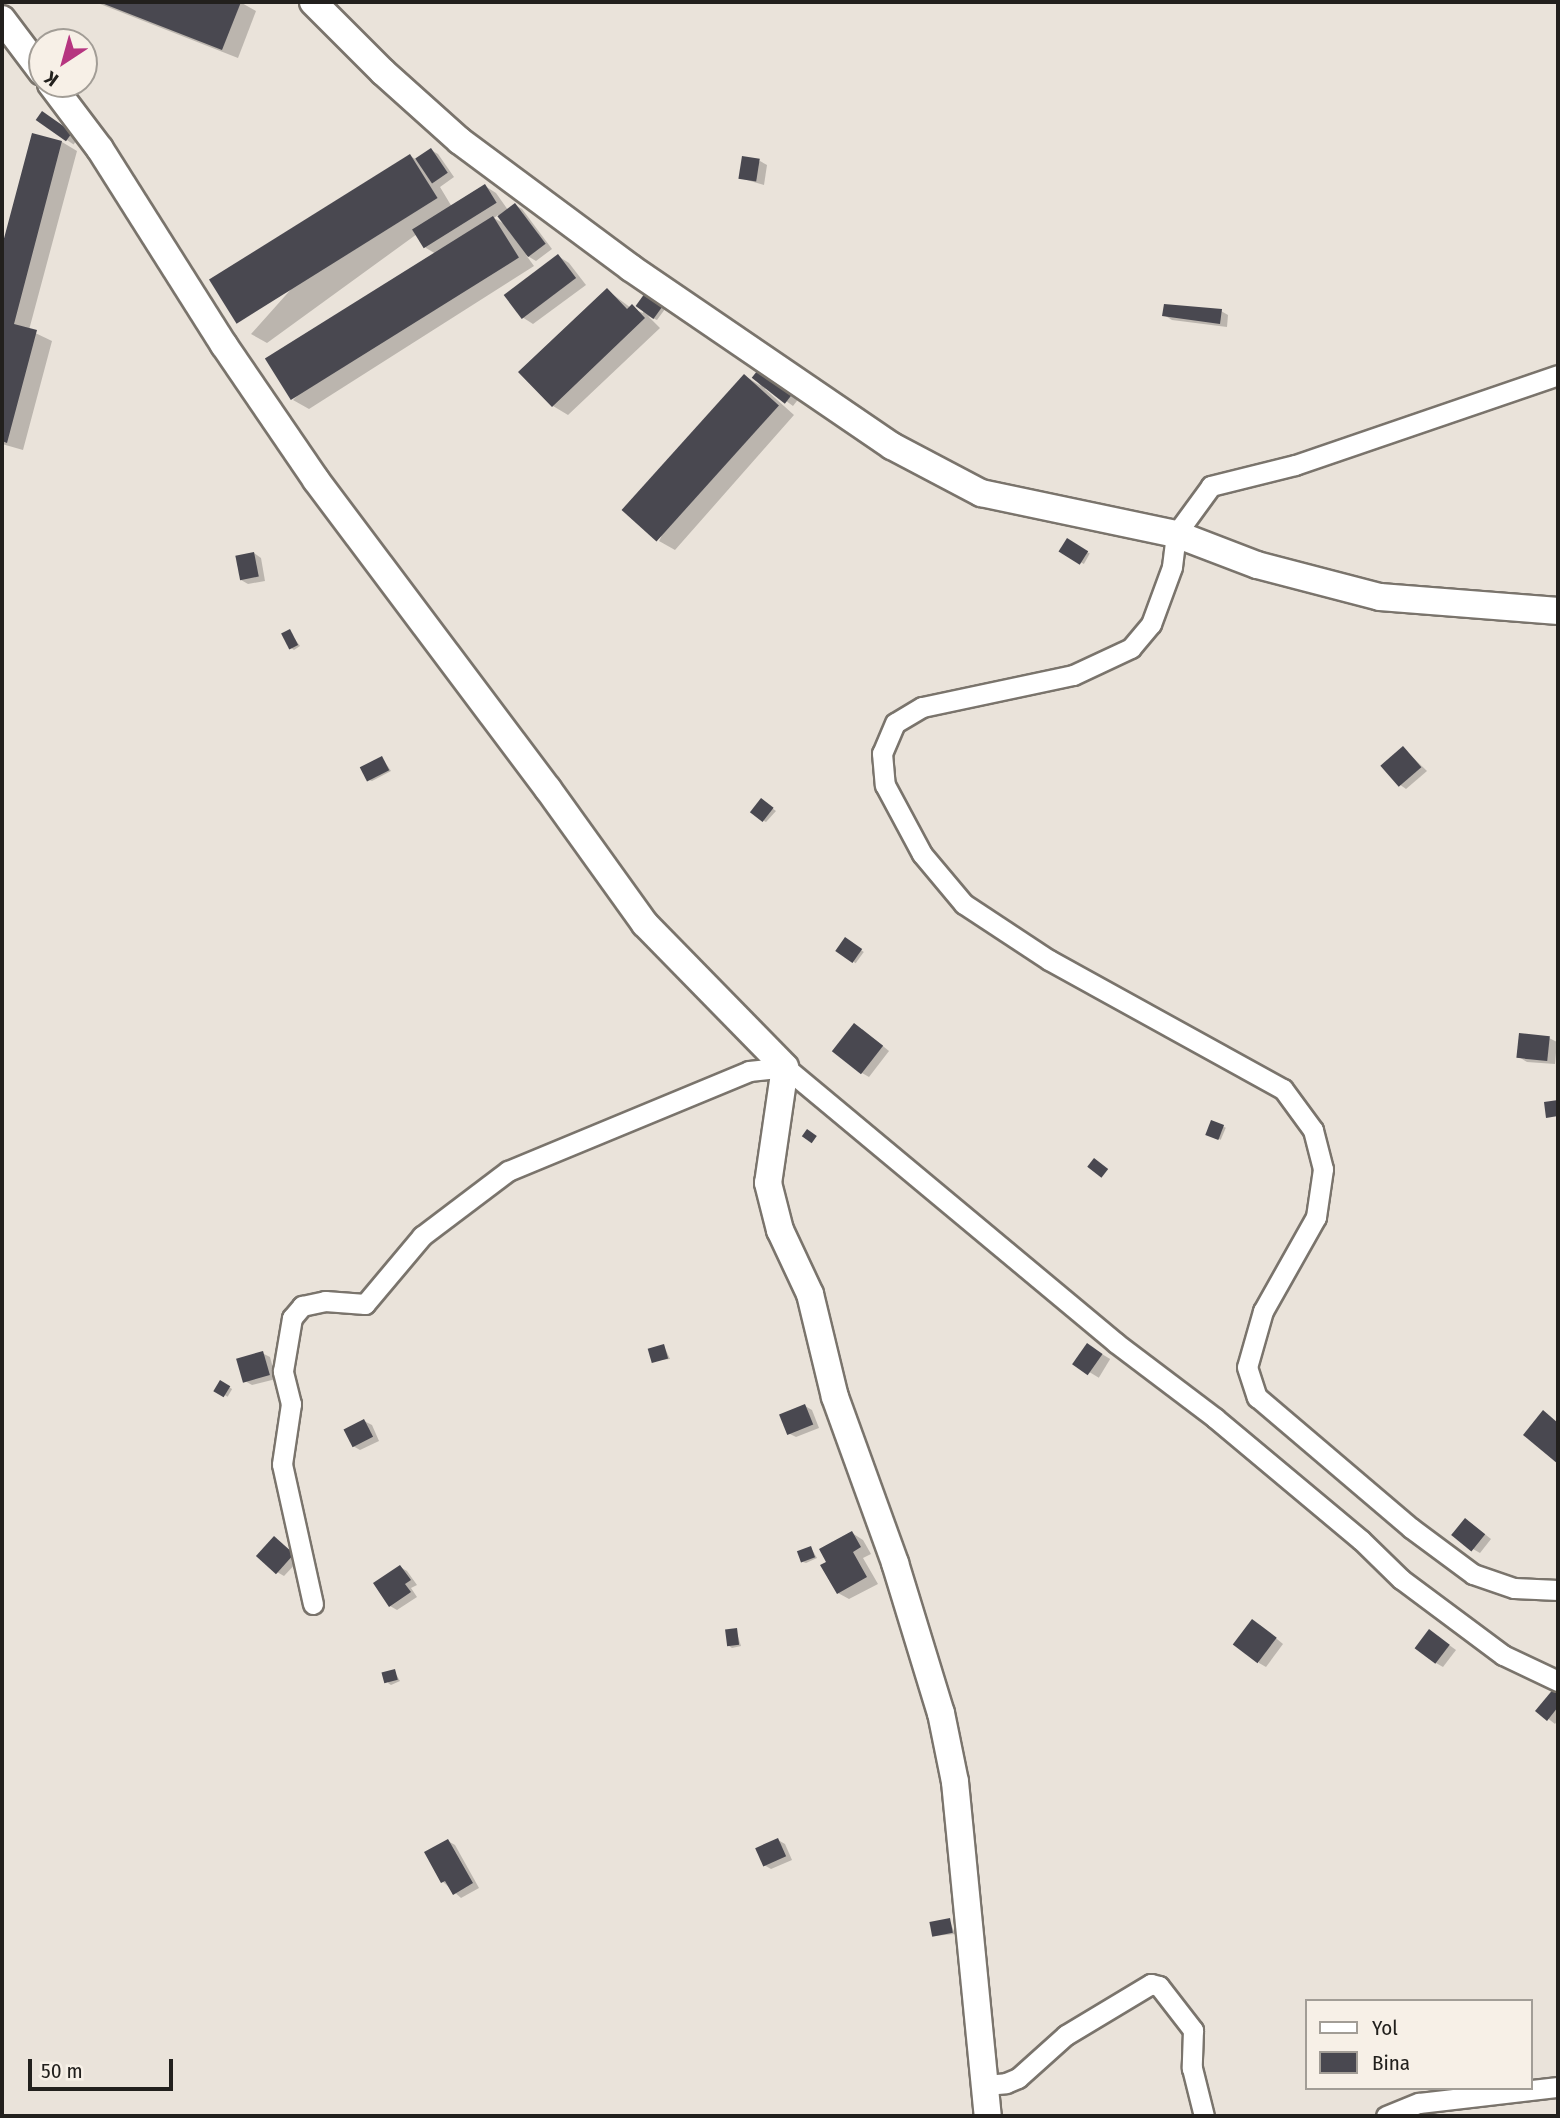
<!DOCTYPE html>
<html>
<head>
<meta charset="utf-8">
<style>
	body { margin:0 }
	#map { position:relative; width:1560px; height:2118px; overflow:hidden; background:#eae3da; font-family:"Fira Sans Condensed",sans-serif }
	div>[style] { position:absolute }
	.shadow>* { inset:0; background:#0003; transform-origin:0 0 }
	.building>* { inset:0; background:#494850; transform-origin:0 0 }
	.roads { filter:drop-shadow(2px 0 #7a746c) drop-shadow(-2px 0 #7a746c) drop-shadow(0 2px #7a746c) drop-shadow(0 -2px #7a746c) }
	.minor>* { height:19px; margin:-9.5px; padding:0 9.5px; transform-origin:9.5px; border-radius:9.5px; background:#fff }
	.secondary>* { height:26px; margin:-13px; padding:0 13px; transform-origin:13px; border-radius:13px; background:#fff }
	span { translate:-50% -50%; white-space:nowrap; text-align:center; line-height:1.15; -webkit-text-stroke:7px #f7f0e7; paint-order:stroke }
	.frame { position:absolute; inset:0; border:4px solid #22201d; pointer-events:none }
	.legend { position:absolute; left:1305px; top:1999px; width:228px; height:91px; box-sizing:border-box; background:#f7f0e7; border:2px solid #a29d96; margin:0; padding:9px 12px; list-style:none; font-size:21px; color:#22201d }
	.legend li { display:flex; align-items:center; gap:14px; height:35px }
	.legend b { width:35px; border:2px solid #a29d96 }
	.north { position:absolute; left:28px; top:28px; width:70px; height:70px; box-sizing:border-box; background:#f7f0e7; border:2px solid #a29d96; border-radius:50%; rotate:216deg; font-size:19px; font-weight:700; line-height:28px; text-align:center; color:#22201d }
	.north::after { content:''; display:block; margin:auto; width:24px; height:32px; background:#b63580; clip-path:polygon(50% 0,100% 100%,50% 72%,0 100%) }
	.scale { position:absolute; left:28px; top:2059px; width:145px; height:32px; box-sizing:border-box; border:4px solid #22201d; border-top:0; padding-left:9px; font-size:21px; line-height:24px; white-space:nowrap; color:#22201d; -webkit-text-stroke:5px #f7f0e7; paint-order:stroke }
</style>
</head>
<body>
<div id="map">
	<div class="shadow">
		<i style="clip-path:polygon(95px 2px,240px 2px,256px 11px,238px 58px)"></i>
		<i style="left:43px;top:113px;width:43px;height:9px;rotate:34deg"></i>
		<i style="clip-path:polygon(33px 135px,62px 142px,77px 151px,29px 330px,52px 341px,23px 450px,2px 444px,2px 253px)"></i>
		<i style="clip-path:polygon(evenodd,431px 150px,438px 154px,454px 177px,440px 187px,452px 207px,485px 186px,496px 193px,508px 210px,515px 205px,522px 209px,552px 249px,536px 261px,526px 255px,534px 266px,309px 409px,293px 400px,436px 254px,426px 248px,417px 234px,267px 343px,251px 334px,410px 156px,417px 160px,431px 150px,498px 215px,506px 225px,494px 218px,498px 215px)"></i>
		<i style="clip-path:polygon(760px 161px,767px 165px,764px 185px,740px 178px)"></i>
		<i style="clip-path:polygon(558px 256px,569px 263px,586px 285px,533px 324px,522px 317px)"></i>
		<i style="clip-path:polygon(607px 290px,631px 308px,643px 313px,646px 296px,665px 309px,657px 320px,648px 316px,660px 328px,568px 415px,553px 406px)"></i>
		<i style="clip-path:polygon(1221px 311px,1228px 315px,1227px 327px,1172px 320px,1164px 315px)"></i>
		<i style="clip-path:polygon(745px 376px,761px 386px,754px 378px,800px 397px,793px 406px,767px 387px,765px 389px,794px 415px,675px 550px,659px 541px)"></i>
		<i style="left:1067px;top:541px;width:26px;height:12px;rotate:29deg"></i>
		<i style="clip-path:polygon(254px 553px,261px 558px,265px 581px,248px 584px,241px 580px)"></i>
		<i style="clip-path:polygon(289px 631px,300px 646px,294px 650px,291px 648px)"></i>
		<i style="clip-path:polygon(1403px 748px,1427px 771px,1406px 789px,1399px 784px)"></i>
		<i style="clip-path:polygon(382px 758px,391px 771px,372px 781px,369px 780px)"></i>
		<i style="clip-path:polygon(764px 802px,776px 811px,766px 822px,764px 821px)"></i>
		<i style="left:846px;top:939px;width:22px;height:14px;rotate:36deg"></i>
		<i style="clip-path:polygon(862px 1029px,889px 1051px,869px 1077px,862px 1073px)"></i>
		<i style="clip-path:polygon(1549px 1038px,1557px 1042px,1555px 1064px,1527px 1062px,1519px 1057px)"></i>
		<i style="left:1212px;top:1122px;width:15px;height:13px;rotate:23deg"></i>
		<i style="left:1087px;top:1345px;width:27px;height:22px;rotate:31deg"></i>
		<i style="clip-path:polygon(664px 1346px,670px 1359px,653px 1361px)"></i>
		<i style="clip-path:polygon(262px 1353px,270px 1357px,276px 1379px,252px 1385px,245px 1381px)"></i>
		<i style="left:220px;top:1382px;width:14px;height:9px;rotate:30deg"></i>
		<i style="clip-path:polygon(805px 1406px,812px 1410px,819px 1428px,796px 1437px,788px 1433px)"></i>
		<i style="clip-path:polygon(364px 1421px,372px 1425px,379px 1441px,360px 1450px,353px 1446px)"></i>
		<i style="clip-path:polygon(1472px 1524px,1491px 1539px,1480px 1553px,1473px 1549px)"></i>
		<i style="clip-path:polygon(852px 1533px,863px 1540px,871px 1554px,863px 1558px,878px 1584px,849px 1599px,838px 1593px,828px 1563px)"></i>
		<i style="clip-path:polygon(275px 1538px,300px 1559px,284px 1576px,277px 1572px)"></i>
		<i style="clip-path:polygon(811px 1548px,817px 1558px,806px 1563px,803px 1562px)"></i>
		<i style="clip-path:polygon(400px 1567px,407px 1571px,417px 1585px,411px 1588px,417px 1597px,397px 1610px,390px 1606px)"></i>
		<i style="clip-path:polygon(1260px 1625px,1283px 1644px,1266px 1667px,1259px 1663px)"></i>
		<i style="clip-path:polygon(736px 1630px,741px 1646px,732px 1648px,729px 1646px)"></i>
		<i style="clip-path:polygon(1430px 1631px,1456px 1650px,1443px 1667px,1436px 1663px)"></i>
		<i style="clip-path:polygon(394px 1671px,400px 1681px,391px 1685px,388px 1683px)"></i>
		<i style="clip-path:polygon(1555px 1689px,1558px 1691px,1558px 1720px,1555px 1724px,1538px 1711px)"></i>
		<i style="clip-path:polygon(778px 1840px,785px 1844px,792px 1860px,771px 1869px,764px 1865px)"></i>
		<i style="clip-path:polygon(448px 1841px,455px 1845px,479px 1888px,461px 1898px,442px 1881px)"></i>
		<i style="clip-path:polygon(949px 1919px,955px 1934px,934px 1936px)"></i>
	</div>
	<div class="building">
		<i style="clip-path:polygon(99px 2px,241px 2px,222px 50px)"></i>
		<i style="left:42px;top:111px;width:37px;height:11px;rotate:35deg"></i>
		<i style="clip-path:polygon(32px 133px,62px 141px,14px 324px,37px 330px,7px 443px,2px 441px,2px 246px)"></i>
		<i style="left:431px;top:148px;width:30px;height:19px;rotate:56deg"></i>
		<i style="left:410px;top:154px;width:52px;height:237px;rotate:58deg"></i>
		<i style="left:742px;top:156px;width:18px;height:23px;rotate:9deg"></i>
		<i style="left:485px;top:184px;width:22px;height:86px;rotate:58deg"></i>
		<i style="left:515px;top:203px;width:51px;height:22px;rotate:53deg"></i>
		<i style="left:493px;top:216px;width:49px;height:269px;rotate:58deg"></i>
		<i style="left:558px;top:254px;width:30px;height:68px;rotate:53deg"></i>
		<i style="clip-path:polygon(607px 288px,627px 309px,632px 304px,645px 318px,552px 407px,518px 372px)"></i>
		<i style="left:645px;top:293px;width:22px;height:16px;rotate:36deg"></i>
		<i style="clip-path:polygon(1164px 304px,1222px 309px,1220px 324px,1162px 316px)"></i>
		<i style="left:761px;top:366px;width:42px;height:15px;rotate:38deg"></i>
		<i style="left:744px;top:374px;width:47px;height:183px;rotate:42deg"></i>
		<i style="left:1067px;top:538px;width:25px;height:16px;rotate:32deg"></i>
		<i style="left:254px;top:552px;width:25px;height:19px;rotate:79deg"></i>
		<i style="left:290px;top:629px;width:18px;height:10px;rotate:63deg"></i>
		<i style="left:1403px;top:746px;width:28px;height:30px;rotate:49deg"></i>
		<i style="left:382px;top:756px;width:16px;height:25px;rotate:63deg"></i>
		<i style="left:761px;top:798px;width:16px;height:18px;rotate:38deg"></i>
		<i style="left:845px;top:937px;width:21px;height:17px;rotate:35deg"></i>
		<i style="left:854px;top:1023px;width:37px;height:36px;rotate:38deg"></i>
		<i style="left:1519px;top:1033px;width:31px;height:25px;rotate:6deg"></i>
		<i style="clip-path:polygon(1558px 1100px,1558px 1116px,1546px 1118px,1544px 1102px)"></i>
		<i style="left:1211px;top:1120px;width:14px;height:16px;rotate:21deg"></i>
		<i style="left:807px;top:1129px;width:12px;height:9px;rotate:35deg"></i>
		<i style="left:1094px;top:1158px;width:18px;height:11px;rotate:38deg"></i>
		<i style="left:1087px;top:1343px;width:19px;height:26px;rotate:35deg"></i>
		<i style="left:664px;top:1344px;width:15px;height:17px;rotate:74deg"></i>
		<i style="left:263px;top:1351px;width:25px;height:28px;rotate:74deg"></i>
		<i style="left:220px;top:1380px;width:12px;height:13px;rotate:31deg"></i>
		<i style="left:805px;top:1404px;width:22px;height:28px;rotate:68deg"></i>
		<i style="clip-path:polygon(1543px 1410px,1558px 1423px,1558px 1464px,1523px 1435px)"></i>
		<i style="left:364px;top:1419px;width:20px;height:23px;rotate:63deg"></i>
		<i style="left:1465px;top:1518px;width:26px;height:22px;rotate:39deg"></i>
		<i style="clip-path:polygon(852px 1531px,861px 1547px,853px 1552px,867px 1577px,837px 1594px,820px 1565px,826px 1562px,819px 1549px)"></i>
		<i style="left:274px;top:1536px;width:27px;height:27px;rotate:42deg"></i>
		<i style="left:811px;top:1546px;width:12px;height:15px;rotate:70deg"></i>
		<i style="clip-path:polygon(400px 1565px,411px 1580px,405px 1584px,411px 1592px,389px 1607px,373px 1583px)"></i>
		<i style="left:1252px;top:1619px;width:31px;height:32px;rotate:37deg"></i>
		<i style="left:737px;top:1628px;width:17px;height:12px;rotate:83deg"></i>
		<i style="left:1429px;top:1629px;width:26px;height:24px;rotate:37deg"></i>
		<i style="left:395px;top:1669px;width:11px;height:14px;rotate:75deg"></i>
		<i style="clip-path:polygon(1555px 1687px,1558px 1690px,1558px 1707px,1547px 1721px,1535px 1711px)"></i>
		<i style="left:778px;top:1838px;width:20px;height:25px;rotate:66deg"></i>
		<i style="clip-path:polygon(448px 1839px,473px 1883px,453px 1895px,445px 1881px,441px 1883px,424px 1852px)"></i>
		<i style="left:950px;top:1918px;width:15px;height:21px;rotate:79deg"></i>
	</div>
	<div class="roads">
		<div class="minor">
			<i style="left:1558px;top:375px;width:278px;rotate:161.1deg"></i>
			<i style="left:1295px;top:465px;width:87px;rotate:166deg"></i>
			<i style="left:1211px;top:486px;width:59px;rotate:126.1deg"></i>
			<i style="left:1176px;top:534px;width:33px;rotate:97deg"></i>
			<i style="left:1172px;top:567px;width:61px;rotate:110.2deg"></i>
			<i style="left:1151px;top:624px;width:31px;rotate:130deg"></i>
			<i style="left:1131px;top:648px;width:64px;rotate:155deg"></i>
			<i style="left:1073px;top:675px;width:154px;rotate:168deg"></i>
			<i style="left:922px;top:707px;width:31px;rotate:149deg"></i>
			<i style="left:895px;top:723px;width:33px;rotate:113deg"></i>
			<i style="left:882px;top:753px;width:32px;rotate:85deg"></i>
			<i style="left:885px;top:785px;width:78px;rotate:61.8deg"></i>
			<i style="left:922px;top:854px;width:65px;rotate:50deg"></i>
			<i style="left:964px;top:904px;width:102px;rotate:33.4deg"></i>
			<i style="left:1049px;top:960px;width:267px;rotate:28.9deg"></i>
			<i style="left:1283px;top:1089px;width:51px;rotate:53.8deg"></i>
			<i style="left:1313px;top:1130px;width:40px;rotate:75.6deg"></i>
			<i style="left:1323px;top:1169px;width:49px;rotate:98.3deg"></i>
			<i style="left:1316px;top:1217px;width:108px;rotate:119.4deg"></i>
			<i style="left:1263px;top:1311px;width:58px;rotate:105.9deg"></i>
			<i style="left:1247px;top:1367px;width:32px;rotate:72deg"></i>
			<i style="left:1257px;top:1397px;width:202px;rotate:40.4deg"></i>
			<i style="left:1411px;top:1528px;width:77px;rotate:36.6deg"></i>
			<i style="left:1473px;top:1574px;width:43px;rotate:18.9deg"></i>
			<i style="left:1514px;top:1588px;width:44px;rotate:2.6deg"></i>
			<i style="left:313px;top:1604px;width:143px;rotate:-102.5deg"></i>
			<i style="left:282px;top:1464px;width:61px;rotate:-81.5deg"></i>
			<i style="left:291px;top:1404px;width:34px;rotate:-104deg"></i>
			<i style="left:283px;top:1371px;width:54px;rotate:-80.4deg"></i>
			<i style="left:292px;top:1318px;width:16px;rotate:-50deg"></i>
			<i style="left:302px;top:1306px;width:24px;rotate:-12deg"></i>
			<i style="left:325px;top:1301px;width:40px;rotate:4.3deg"></i>
			<i style="left:365px;top:1304px;width:89px;rotate:-50deg"></i>
			<i style="left:422px;top:1236px;width:108px;rotate:-37.1deg"></i>
			<i style="left:508px;top:1171px;width:261px;rotate:-22.5deg"></i>
			<i style="left:749px;top:1071px;width:36px;rotate:-6deg"></i>
			<i style="left:785px;top:1067px;width:431px;rotate:39.8deg"></i>
			<i style="left:1116px;top:1343px;width:124px;rotate:37.1deg"></i>
			<i style="left:1215px;top:1418px;width:190px;rotate:39.9deg"></i>
			<i style="left:1361px;top:1540px;width:56px;rotate:44.3deg"></i>
			<i style="left:1401px;top:1579px;width:127px;rotate:36.7deg"></i>
			<i style="left:1503px;top:1655px;width:61px;rotate:25.3deg"></i>
			<i style="left:985px;top:2085px;width:21px;rotate:-5deg"></i>
			<i style="left:1006px;top:2083px;width:13px;rotate:-23deg"></i>
			<i style="left:1018px;top:2078px;width:64px;rotate:-41.9deg"></i>
			<i style="left:1066px;top:2035px;width:99px;rotate:-31deg"></i>
			<i style="left:1151px;top:1984px;width:8px;rotate:14deg"></i>
			<i style="left:1159px;top:1986px;width:56px;rotate:52.3deg"></i>
			<i style="left:1193px;top:2030px;width:38px;rotate:92deg"></i>
			<i style="left:1192px;top:2068px;width:49px;rotate:76deg"></i>
			<i style="left:1386px;top:2116px;width:35px;rotate:-22deg"></i>
			<i style="left:1419px;top:2103px;width:140px;rotate:-6.6deg"></i>
		</div>
		<div class="secondary">
			<i style="left:313px;top:2px;width:99px;rotate:45deg"></i>
			<i style="left:383px;top:72px;width:103px;rotate:41.9deg"></i>
			<i style="left:460px;top:141px;width:213px;rotate:36.6deg"></i>
			<i style="left:631px;top:268px;width:316px;rotate:34.3deg"></i>
			<i style="left:892px;top:446px;width:101px;rotate:27.8deg"></i>
			<i style="left:981px;top:493px;width:199px;rotate:11.9deg"></i>
			<i style="left:1176px;top:534px;width:87px;rotate:20.9deg"></i>
			<i style="left:1257px;top:565px;width:127px;rotate:14.6deg"></i>
			<i style="left:1380px;top:597px;width:179px;rotate:4.5deg"></i>
			<i style="left:2px;top:19px;width:66px;rotate:53deg"></i>
			<i style="left:51px;top:84px;width:81px;rotate:53deg"></i>
			<i style="left:100px;top:149px;width:232px;rotate:57.7deg"></i>
			<i style="left:224px;top:345px;width:163px;rotate:55.7deg"></i>
			<i style="left:316px;top:480px;width:386px;rotate:53.1deg"></i>
			<i style="left:548px;top:789px;width:166px;rotate:54.3deg"></i>
			<i style="left:645px;top:924px;width:200px;rotate:45.6deg"></i>
			<i style="left:785px;top:1067px;width:117px;rotate:98.3deg"></i>
			<i style="left:768px;top:1183px;width:49px;rotate:75.7deg"></i>
			<i style="left:780px;top:1230px;width:71px;rotate:64.9deg"></i>
			<i style="left:810px;top:1294px;width:106px;rotate:76.4deg"></i>
			<i style="left:835px;top:1397px;width:177px;rotate:70.1deg"></i>
			<i style="left:895px;top:1563px;width:157px;rotate:73deg"></i>
			<i style="left:941px;top:1713px;width:70px;rotate:78.5deg"></i>
			<i style="left:955px;top:1782px;width:336px;rotate:84.4deg"></i>
		</div>
	</div>
	<div class="frame"></div>
	<ul class="legend">
	<li><b style="height:9px;background:#fff"></b>Yol</li>
	<li><b style="height:19px;background:#494850"></b>Bina</li>
	</ul>
	<div class="north">K</div>
	<div class="scale">50 m</div>
</div>
</body>
</html>
